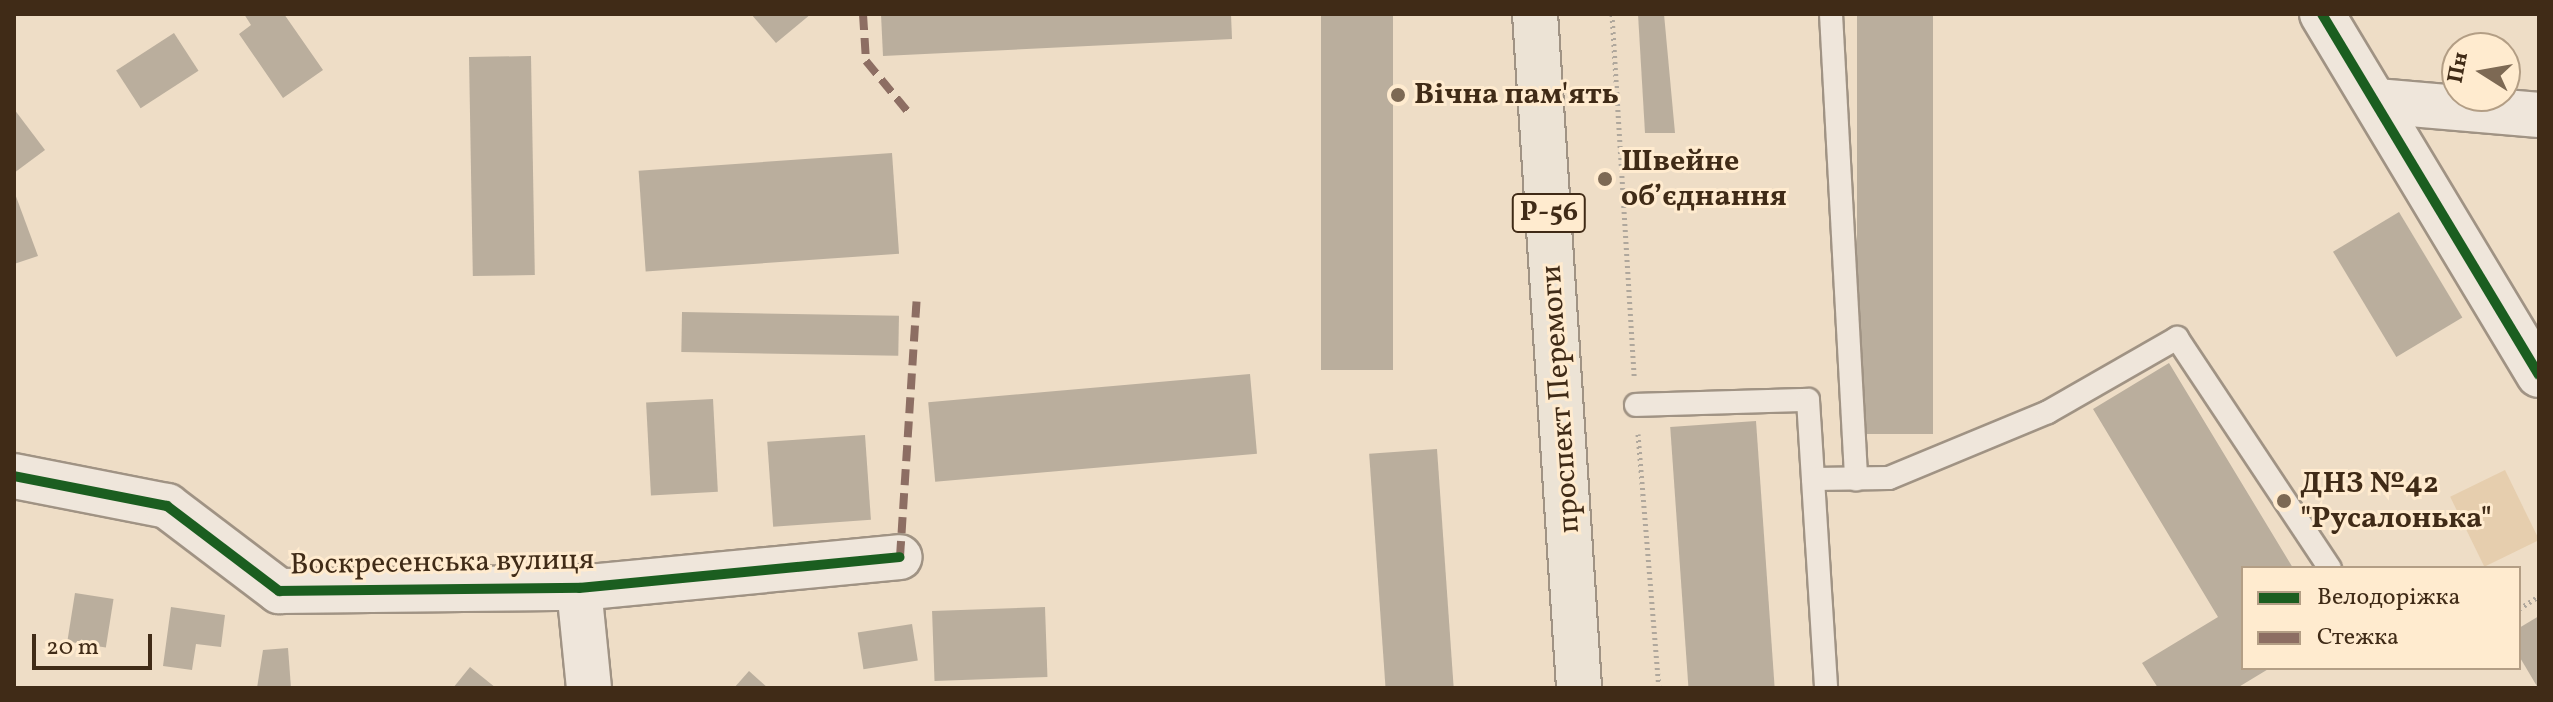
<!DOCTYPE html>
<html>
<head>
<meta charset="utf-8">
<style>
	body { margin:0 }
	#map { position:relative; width:2553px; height:702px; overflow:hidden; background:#eeddc6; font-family:Vollkorn,serif }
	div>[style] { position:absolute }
	.green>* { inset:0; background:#e6ceae; transform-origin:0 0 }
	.building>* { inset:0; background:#baae9d; transform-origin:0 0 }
	.path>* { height:5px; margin-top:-2.5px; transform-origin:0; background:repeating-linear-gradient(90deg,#afa79c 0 2px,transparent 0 6px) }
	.roads { filter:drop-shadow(2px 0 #a09384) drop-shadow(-2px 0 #a09384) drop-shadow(0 2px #a09384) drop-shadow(0 -2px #a09384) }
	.lane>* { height:22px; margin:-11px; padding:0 11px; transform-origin:11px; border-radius:11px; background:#efe6db }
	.street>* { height:44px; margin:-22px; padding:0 22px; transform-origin:22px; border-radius:22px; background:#efe6db }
	.primary>* { height:44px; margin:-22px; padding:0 22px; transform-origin:22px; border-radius:22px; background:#ece3d5 }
	.quiet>* { height:8px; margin-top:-4px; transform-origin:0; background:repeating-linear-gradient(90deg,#8d6e63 0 16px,transparent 0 24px) }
	.cycleway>* { height:10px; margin:-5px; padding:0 5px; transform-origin:5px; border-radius:5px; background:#1b5e20 }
	.dots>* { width:22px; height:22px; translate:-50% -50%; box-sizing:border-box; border:4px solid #ffebcf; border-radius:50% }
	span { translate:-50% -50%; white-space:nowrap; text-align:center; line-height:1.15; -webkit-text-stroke:6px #ffebcf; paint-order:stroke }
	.shield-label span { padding:2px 6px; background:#ffebcf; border:2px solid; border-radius:6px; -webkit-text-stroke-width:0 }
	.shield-label { font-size:28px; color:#402b17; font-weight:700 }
	.poi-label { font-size:30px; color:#402b17; font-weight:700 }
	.left { translate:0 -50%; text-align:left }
	.street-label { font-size:30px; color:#402b17 }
	.frame { position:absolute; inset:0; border:16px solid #402b17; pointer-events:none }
	.legend { position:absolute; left:2241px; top:566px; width:280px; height:104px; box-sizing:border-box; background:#ffebcf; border:2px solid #b39e85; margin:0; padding:10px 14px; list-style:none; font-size:24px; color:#402b17 }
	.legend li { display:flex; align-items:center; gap:16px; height:40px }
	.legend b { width:40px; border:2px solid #b39e85 }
	.north { position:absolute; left:2441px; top:32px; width:80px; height:80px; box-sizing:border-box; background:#ffebcf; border:2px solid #b39e85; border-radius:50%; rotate:281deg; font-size:22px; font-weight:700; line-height:32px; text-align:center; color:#402b17 }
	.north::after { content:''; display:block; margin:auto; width:28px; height:36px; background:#7d6954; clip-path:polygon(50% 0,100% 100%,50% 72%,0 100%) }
	.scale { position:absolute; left:32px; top:634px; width:120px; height:36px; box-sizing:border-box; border:4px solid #402b17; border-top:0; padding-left:10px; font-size:24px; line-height:28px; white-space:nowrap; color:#402b17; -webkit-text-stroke:6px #ffebcf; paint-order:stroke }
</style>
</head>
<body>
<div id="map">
	<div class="green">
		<i style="left:2505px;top:470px;width:78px;height:61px;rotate:64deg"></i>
	</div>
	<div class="building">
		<i style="clip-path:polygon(244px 14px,284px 14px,323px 70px,283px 98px,239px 34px,251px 25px)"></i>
		<i style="clip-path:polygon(751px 14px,811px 14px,776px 43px)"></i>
		<i style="clip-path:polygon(881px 14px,1231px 14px,1232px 39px,883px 56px)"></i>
		<i style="left:1321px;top:14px;width:72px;height:356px"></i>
		<i style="clip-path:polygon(1638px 14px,1664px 14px,1675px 133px,1645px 133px)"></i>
		<i style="left:1857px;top:14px;width:76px;height:420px"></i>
		<i style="left:174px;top:33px;width:45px;height:69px;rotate:57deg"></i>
		<i style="left:531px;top:56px;width:219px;height:62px;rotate:89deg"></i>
		<i style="clip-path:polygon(14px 109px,45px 150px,14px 173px)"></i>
		<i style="left:892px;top:153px;width:101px;height:254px;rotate:86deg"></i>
		<i style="clip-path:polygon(14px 191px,38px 256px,14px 264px)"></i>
		<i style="left:2399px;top:212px;width:123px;height:77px;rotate:59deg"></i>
		<i style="left:682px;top:312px;width:217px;height:40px;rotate:1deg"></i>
		<i style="clip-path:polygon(2169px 363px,2293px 568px,2243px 568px,2243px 668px,2270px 668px,2237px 688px,2158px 688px,2142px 663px,2218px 617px,2093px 409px)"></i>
		<i style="left:1250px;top:374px;width:80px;height:323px;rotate:85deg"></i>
		<i style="left:713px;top:399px;width:93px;height:67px;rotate:87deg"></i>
		<i style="left:1756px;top:421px;width:268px;height:86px;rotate:86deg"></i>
		<i style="left:865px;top:435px;width:85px;height:98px;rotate:86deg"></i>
		<i style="left:1437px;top:449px;width:239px;height:68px;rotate:86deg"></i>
		<i style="left:75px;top:593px;width:39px;height:49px;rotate:9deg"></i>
		<i style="clip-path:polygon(171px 607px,225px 615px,221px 647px,196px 644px,192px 670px,163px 666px)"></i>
		<i style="left:1045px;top:607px;width:70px;height:113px;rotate:88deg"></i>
		<i style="clip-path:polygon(2539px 616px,2539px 688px,2538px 688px,2519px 656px,2519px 628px)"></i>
		<i style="left:912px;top:624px;width:37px;height:55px;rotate:81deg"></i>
		<i style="clip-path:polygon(288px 648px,291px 688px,257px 688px,263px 650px)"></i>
		<i style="clip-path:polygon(470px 667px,496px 688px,453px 688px)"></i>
		<i style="clip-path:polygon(749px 671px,768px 688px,734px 688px)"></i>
	</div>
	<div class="path">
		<i style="left:1612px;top:14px;width:363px;rotate:86.5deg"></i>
		<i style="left:1638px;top:434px;width:255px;rotate:85.3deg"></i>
		<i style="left:2519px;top:609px;width:24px;rotate:-33deg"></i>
	</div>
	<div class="roads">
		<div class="lane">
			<i style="left:1831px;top:14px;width:466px;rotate:86.9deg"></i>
			<i style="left:1636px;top:405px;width:172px;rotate:-1.7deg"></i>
			<i style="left:1808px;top:400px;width:289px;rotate:86.4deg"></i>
			<i style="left:1813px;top:479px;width:76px;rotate:-0.8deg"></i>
			<i style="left:1889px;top:478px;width:172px;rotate:-22.5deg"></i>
			<i style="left:2048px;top:412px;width:149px;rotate:-29.8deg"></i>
			<i style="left:2177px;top:338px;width:276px;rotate:56.4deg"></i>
		</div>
		<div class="street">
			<i style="left:2322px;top:14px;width:421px;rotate:59deg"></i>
			<i style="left:2376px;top:101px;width:164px;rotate:4.9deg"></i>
			<i style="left:14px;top:476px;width:156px;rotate:11.1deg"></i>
			<i style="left:167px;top:506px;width:141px;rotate:37.2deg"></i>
			<i style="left:279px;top:591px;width:300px;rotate:-0.6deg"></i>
			<i style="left:579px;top:588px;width:322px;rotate:-5.5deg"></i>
			<i style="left:579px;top:588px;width:100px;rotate:84.3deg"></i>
		</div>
		<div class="primary">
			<i style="left:1535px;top:14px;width:675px;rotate:86.26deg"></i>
		</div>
	</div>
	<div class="quiet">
		<i style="left:863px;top:14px;width:47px;rotate:86.3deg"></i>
		<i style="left:866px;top:61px;width:66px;rotate:50.5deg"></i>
		<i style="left:900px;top:557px;width:261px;rotate:-86.3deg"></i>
	</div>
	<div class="cycleway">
		<i style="left:2322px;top:14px;width:421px;rotate:59deg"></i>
		<i style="left:14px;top:476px;width:156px;rotate:11.1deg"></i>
		<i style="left:167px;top:506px;width:141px;rotate:37.2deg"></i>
		<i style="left:279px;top:591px;width:300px;rotate:-0.6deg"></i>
		<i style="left:579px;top:588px;width:322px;rotate:-5.5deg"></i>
	</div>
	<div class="dots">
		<i style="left:1398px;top:95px;background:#7d6954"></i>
		<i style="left:1605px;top:179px;background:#7d6954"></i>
		<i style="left:2284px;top:501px;background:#7d6954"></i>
	</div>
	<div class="shield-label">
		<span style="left:1549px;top:213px">Р-56</span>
	</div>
	<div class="poi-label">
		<span class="left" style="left:1414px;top:95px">Вічна пам'ять</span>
		<span class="left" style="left:1621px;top:179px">Швейне<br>об’єднання</span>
		<span class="left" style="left:2300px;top:501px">ДНЗ №42<br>"Русалонька"</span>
	</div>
	<div class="street-label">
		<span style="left:1561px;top:399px;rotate:-94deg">проспект Перемоги</span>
		<span style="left:442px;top:563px;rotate:-1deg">Воскресенська вулиця</span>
	</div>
	<div class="frame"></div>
	<ul class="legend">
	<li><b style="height:10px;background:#1b5e20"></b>Велодоріжка</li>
	<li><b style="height:10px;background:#8d6e63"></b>Стежка</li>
	</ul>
	<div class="north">Пн</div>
	<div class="scale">20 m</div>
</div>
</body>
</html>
